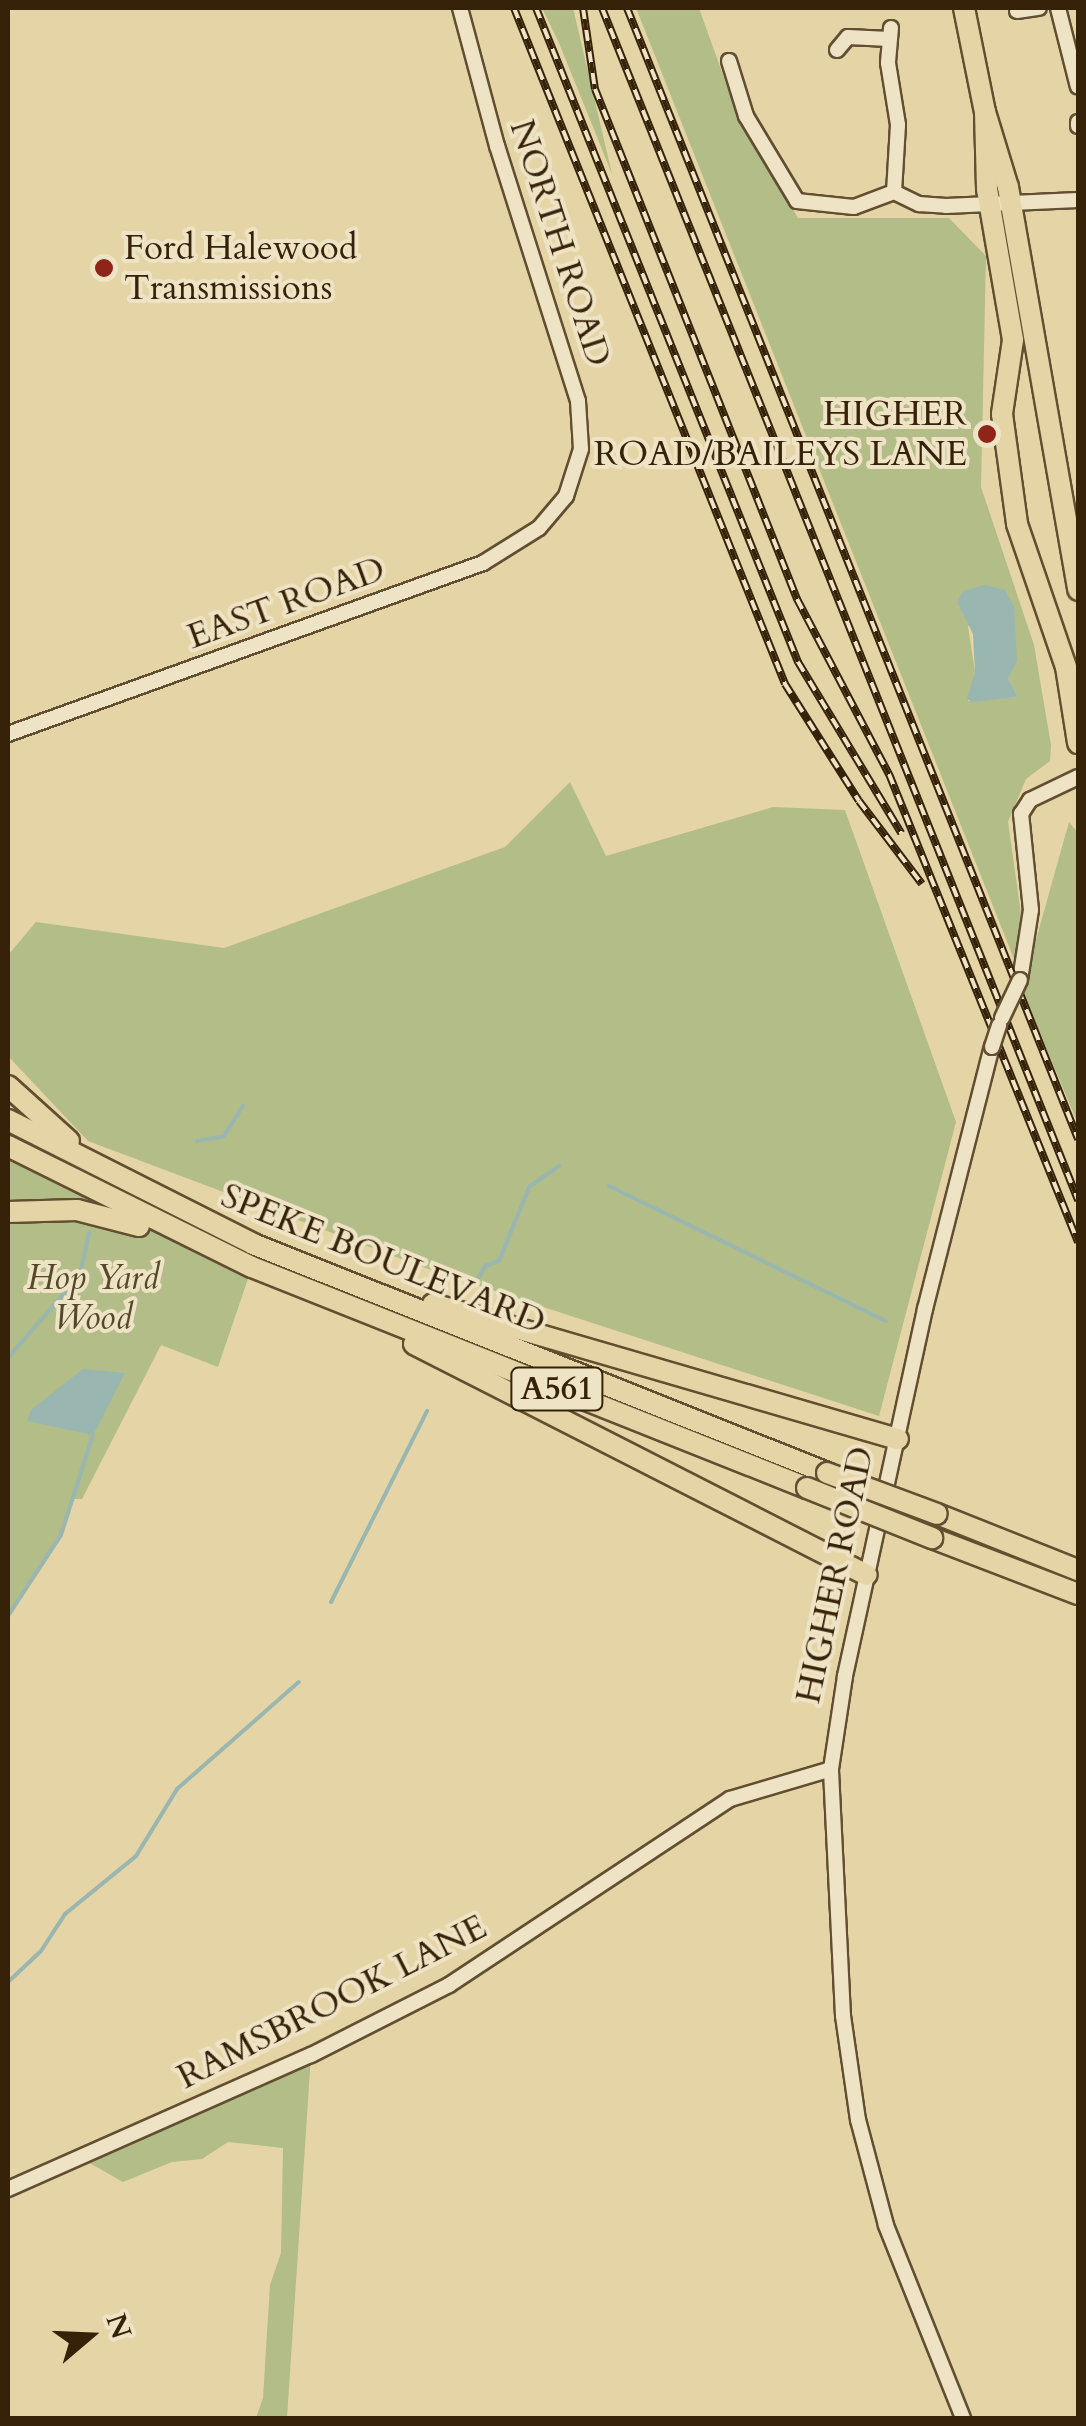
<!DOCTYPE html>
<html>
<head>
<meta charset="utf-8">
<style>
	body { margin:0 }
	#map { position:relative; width:1086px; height:2426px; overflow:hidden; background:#e5d4a5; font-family:Cardo,serif }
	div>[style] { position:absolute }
	.green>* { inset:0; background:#b2bd88 }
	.water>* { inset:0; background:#99b6b0 }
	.stream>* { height:4px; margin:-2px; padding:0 2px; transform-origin:2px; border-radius:2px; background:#99b6b0 }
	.roads { filter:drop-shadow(2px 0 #624e30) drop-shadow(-2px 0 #624e30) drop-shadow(0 2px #624e30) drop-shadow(0 -2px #624e30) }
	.minor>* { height:14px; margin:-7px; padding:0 7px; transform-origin:7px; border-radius:7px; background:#eee3c4 }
	.highway>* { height:20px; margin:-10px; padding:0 10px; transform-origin:10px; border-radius:10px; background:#e5d4a5 }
	.rail>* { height:8px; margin-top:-4px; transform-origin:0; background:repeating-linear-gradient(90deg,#eee3c4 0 11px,#362209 0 22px); box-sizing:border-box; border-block:2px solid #362209 }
	.bridges { filter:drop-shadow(2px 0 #624e30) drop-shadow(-2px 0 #624e30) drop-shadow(0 2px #624e30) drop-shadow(0 -2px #624e30) }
	.minor-bridge>* { height:14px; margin:-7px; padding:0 7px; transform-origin:7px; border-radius:7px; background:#eee3c4 }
	.highway-bridge>* { height:20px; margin:-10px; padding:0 10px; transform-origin:10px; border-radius:10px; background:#e5d4a5 }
	.dots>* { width:28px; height:28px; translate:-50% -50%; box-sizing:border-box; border:5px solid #eee3c4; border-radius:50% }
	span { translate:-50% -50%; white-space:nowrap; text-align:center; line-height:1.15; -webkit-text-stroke:8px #eee3c4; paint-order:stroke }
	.shield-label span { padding:2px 8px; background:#eee3c4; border:2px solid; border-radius:8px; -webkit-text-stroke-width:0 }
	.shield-label { font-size:32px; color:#362209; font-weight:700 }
	.street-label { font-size:35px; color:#362209 }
	.poi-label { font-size:35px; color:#362209 }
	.left { translate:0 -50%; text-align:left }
	.right { translate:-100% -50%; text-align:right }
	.park-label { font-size:35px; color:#554929; font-style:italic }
	.frame { position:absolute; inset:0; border:10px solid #362209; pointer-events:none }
	.north { position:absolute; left:40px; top:2286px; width:100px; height:100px; -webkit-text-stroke:8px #eee3c4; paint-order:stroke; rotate:71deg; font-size:28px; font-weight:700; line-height:40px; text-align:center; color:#362209 }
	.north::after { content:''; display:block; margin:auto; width:35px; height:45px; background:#362209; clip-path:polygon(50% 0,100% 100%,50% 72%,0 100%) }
</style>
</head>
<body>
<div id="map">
	<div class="green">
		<i style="clip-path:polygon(542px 8px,573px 8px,612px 174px,559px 43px)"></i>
		<i style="clip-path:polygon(evenodd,636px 8px,699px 8px,738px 117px,798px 218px,949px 218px,986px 256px,981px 487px,1034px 645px,1051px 745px,1050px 761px,1026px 779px,1008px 822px,1021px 914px,1016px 964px,636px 8px,1015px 623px,1008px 678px,1018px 697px,968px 701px,975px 672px,968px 626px,1015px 623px)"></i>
		<i style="clip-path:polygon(570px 782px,606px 856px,773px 807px,845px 810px,956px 1122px,879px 1416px,439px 1273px,88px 1141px,8px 1056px,8px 955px,36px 922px,224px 948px,505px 847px)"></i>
		<i style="clip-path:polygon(1069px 822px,1078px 833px,1078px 1124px,1022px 990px)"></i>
		<i style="clip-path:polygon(8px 1146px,252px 1267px,218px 1367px,161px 1345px,82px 1499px,74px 1499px,61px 1535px,8px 1616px)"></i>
		<i style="clip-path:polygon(311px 2055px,287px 2418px,256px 2418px,263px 2398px,270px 2285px,281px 2253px,283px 2148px,228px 2142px,202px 2159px,172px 2162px,123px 2182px,79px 2157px)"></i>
	</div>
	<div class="water">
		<i style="clip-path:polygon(985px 585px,1005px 590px,1014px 607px,1017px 661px,1008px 678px,1018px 697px,972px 702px,967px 699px,975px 672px,973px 634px,957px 602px,963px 591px)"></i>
		<i style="clip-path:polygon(83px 1369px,125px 1373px,93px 1435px,27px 1421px,31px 1410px)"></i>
	</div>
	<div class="stream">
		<i style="left:197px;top:1141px;width:27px;rotate:-10deg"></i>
		<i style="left:224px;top:1136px;width:36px;rotate:-58deg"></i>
		<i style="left:609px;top:1186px;width:308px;rotate:26deg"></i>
		<i style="left:479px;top:1277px;width:13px;rotate:-61deg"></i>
		<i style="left:485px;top:1266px;width:15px;rotate:-20deg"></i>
		<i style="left:499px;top:1261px;width:80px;rotate:-67.9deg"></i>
		<i style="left:529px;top:1187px;width:37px;rotate:-35deg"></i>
		<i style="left:8px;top:1358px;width:110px;rotate:-49.1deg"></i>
		<i style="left:80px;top:1275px;width:43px;rotate:-77.9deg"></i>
		<i style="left:331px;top:1602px;width:214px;rotate:-63.3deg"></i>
		<i style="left:8px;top:1616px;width:97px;rotate:-56.8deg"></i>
		<i style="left:61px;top:1535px;width:105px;rotate:-72.3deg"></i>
		<i style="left:8px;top:1982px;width:45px;rotate:-43.2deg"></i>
		<i style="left:41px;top:1951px;width:44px;rotate:-57deg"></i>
		<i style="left:65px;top:1914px;width:92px;rotate:-39.2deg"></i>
		<i style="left:136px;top:1856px;width:79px;rotate:-58.5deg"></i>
		<i style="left:177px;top:1789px;width:162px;rotate:-41.3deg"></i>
	</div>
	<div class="roads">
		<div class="minor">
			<i style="left:1058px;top:8px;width:81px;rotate:75.8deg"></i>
			<i style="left:1017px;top:11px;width:22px;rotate:-8deg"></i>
			<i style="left:891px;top:28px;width:35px;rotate:95deg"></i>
			<i style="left:888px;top:63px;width:63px;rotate:80.8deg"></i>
			<i style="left:898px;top:125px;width:67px;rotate:93.4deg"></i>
			<i style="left:894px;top:192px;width:28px;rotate:26deg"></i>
			<i style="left:919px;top:204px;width:27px;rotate:4deg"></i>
			<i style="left:946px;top:206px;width:132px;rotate:-2.6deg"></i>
			<i style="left:837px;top:50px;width:17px;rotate:-50deg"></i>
			<i style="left:848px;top:37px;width:41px;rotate:2.8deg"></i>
			<i style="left:729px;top:61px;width:58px;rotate:72.8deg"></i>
			<i style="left:746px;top:116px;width:99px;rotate:59deg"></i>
			<i style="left:797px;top:201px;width:57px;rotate:6deg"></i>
			<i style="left:854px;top:207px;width:43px;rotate:-20.6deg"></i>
			<i style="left:1078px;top:126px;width:4px;rotate:-90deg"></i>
			<i style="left:8px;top:734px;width:505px;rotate:-19.8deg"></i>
			<i style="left:483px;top:563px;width:66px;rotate:-32deg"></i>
			<i style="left:539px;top:528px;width:42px;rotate:-49.8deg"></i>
			<i style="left:566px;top:496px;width:49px;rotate:-72.3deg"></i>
			<i style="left:581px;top:449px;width:48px;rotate:-93.6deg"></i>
			<i style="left:578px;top:401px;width:268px;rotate:-107.6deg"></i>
			<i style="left:497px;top:146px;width:143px;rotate:-105deg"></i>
			<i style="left:1020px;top:980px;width:71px;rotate:-81.1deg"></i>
			<i style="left:1031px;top:910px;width:97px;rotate:-95.9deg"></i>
			<i style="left:1021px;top:814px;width:17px;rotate:-57deg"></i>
			<i style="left:1030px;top:800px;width:53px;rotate:-25.6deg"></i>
			<i style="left:8px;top:2189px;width:331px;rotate:-23.9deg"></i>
			<i style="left:311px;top:2055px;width:155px;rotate:-26.9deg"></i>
			<i style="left:449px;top:1985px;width:337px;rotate:-33.5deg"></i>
			<i style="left:730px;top:1799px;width:105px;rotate:-16.5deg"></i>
			<i style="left:963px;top:2418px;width:208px;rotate:-111.8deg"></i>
			<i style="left:886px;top:2225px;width:109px;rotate:-104.9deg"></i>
			<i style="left:858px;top:2120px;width:105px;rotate:-98.2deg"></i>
			<i style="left:843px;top:2016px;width:247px;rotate:-92.8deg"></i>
			<i style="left:831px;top:1769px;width:94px;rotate:-81.4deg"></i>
			<i style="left:845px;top:1676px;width:376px;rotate:-77.7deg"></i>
			<i style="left:925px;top:1309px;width:270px;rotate:-75.7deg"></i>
		</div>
		<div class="highway">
			<i style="left:964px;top:8px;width:106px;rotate:78.6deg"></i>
			<i style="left:985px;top:112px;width:78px;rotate:73deg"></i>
			<i style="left:1008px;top:187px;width:409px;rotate:80.1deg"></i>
			<i style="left:985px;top:112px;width:77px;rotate:88.5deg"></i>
			<i style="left:987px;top:189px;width:153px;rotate:80.2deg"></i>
			<i style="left:1013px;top:340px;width:75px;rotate:98.5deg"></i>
			<i style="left:1002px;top:414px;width:111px;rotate:82.2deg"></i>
			<i style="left:1017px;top:524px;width:151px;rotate:71.1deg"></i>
			<i style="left:1066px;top:667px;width:77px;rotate:81deg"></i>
			<i style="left:8px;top:1086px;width:82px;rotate:42deg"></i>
			<i style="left:8px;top:1120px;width:275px;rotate:26.8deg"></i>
			<i style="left:253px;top:1244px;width:618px;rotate:21.75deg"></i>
			<i style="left:8px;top:1146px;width:272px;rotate:26.4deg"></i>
			<i style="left:252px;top:1267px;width:597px;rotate:21.71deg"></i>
			<i style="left:8px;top:1212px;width:69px;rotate:-1.7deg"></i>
			<i style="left:77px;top:1210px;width:64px;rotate:14.5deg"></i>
			<i style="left:433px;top:1304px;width:484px;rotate:16.2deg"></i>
			<i style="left:414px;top:1344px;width:508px;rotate:27.02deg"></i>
			<i style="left:937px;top:1514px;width:152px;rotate:21.7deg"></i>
			<i style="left:932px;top:1538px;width:156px;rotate:21deg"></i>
		</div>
	</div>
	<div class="rail">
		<i style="left:514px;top:8px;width:728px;rotate:68.15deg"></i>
		<i style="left:785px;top:684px;width:138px;rotate:57.7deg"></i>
		<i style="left:859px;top:801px;width:104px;rotate:52.8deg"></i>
		<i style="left:536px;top:8px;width:705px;rotate:68.17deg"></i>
		<i style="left:798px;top:662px;width:200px;rotate:58.9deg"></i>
		<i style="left:583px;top:8px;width:82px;rotate:81.6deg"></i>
		<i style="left:595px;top:89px;width:549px;rotate:68.39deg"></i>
		<i style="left:797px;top:599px;width:198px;rotate:62.3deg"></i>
		<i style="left:889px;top:774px;width:505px;rotate:68.01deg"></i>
		<i style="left:602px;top:8px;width:1284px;rotate:68.23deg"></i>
		<i style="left:627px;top:8px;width:1218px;rotate:68.26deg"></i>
	</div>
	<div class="bridges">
		<div class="minor-bridge">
			<i style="left:1002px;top:1018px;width:42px;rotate:-64.7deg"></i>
			<i style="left:992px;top:1047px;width:23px;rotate:-72deg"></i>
		</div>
		<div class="highway-bridge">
			<i style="left:827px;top:1473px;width:117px;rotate:20.4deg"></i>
			<i style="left:807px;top:1488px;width:135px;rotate:21.8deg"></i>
		</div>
	</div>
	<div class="dots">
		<i style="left:104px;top:268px;background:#8f2418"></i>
		<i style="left:987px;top:434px;background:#8f2418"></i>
	</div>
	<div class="shield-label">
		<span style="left:557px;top:1389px">A561</span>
	</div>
	<div class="street-label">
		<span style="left:560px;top:243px;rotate:72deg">NORTH ROAD</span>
		<span style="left:286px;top:603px;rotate:-20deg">EAST ROAD</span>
		<span style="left:383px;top:1259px;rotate:22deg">SPEKE BOULEVARD</span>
		<span style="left:835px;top:1575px;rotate:-78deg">HIGHER ROAD</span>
		<span style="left:332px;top:2002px;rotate:-27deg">RAMSBROOK LANE</span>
	</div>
	<div class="poi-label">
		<span class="left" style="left:124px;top:268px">Ford Halewood<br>Transmissions</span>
		<span class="right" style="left:967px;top:434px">HIGHER<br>ROAD/BAILEYS LANE</span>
	</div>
	<div class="park-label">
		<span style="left:93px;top:1298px">Hop Yard<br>Wood</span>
	</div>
	<div class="frame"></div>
	<div class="north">N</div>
</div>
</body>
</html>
